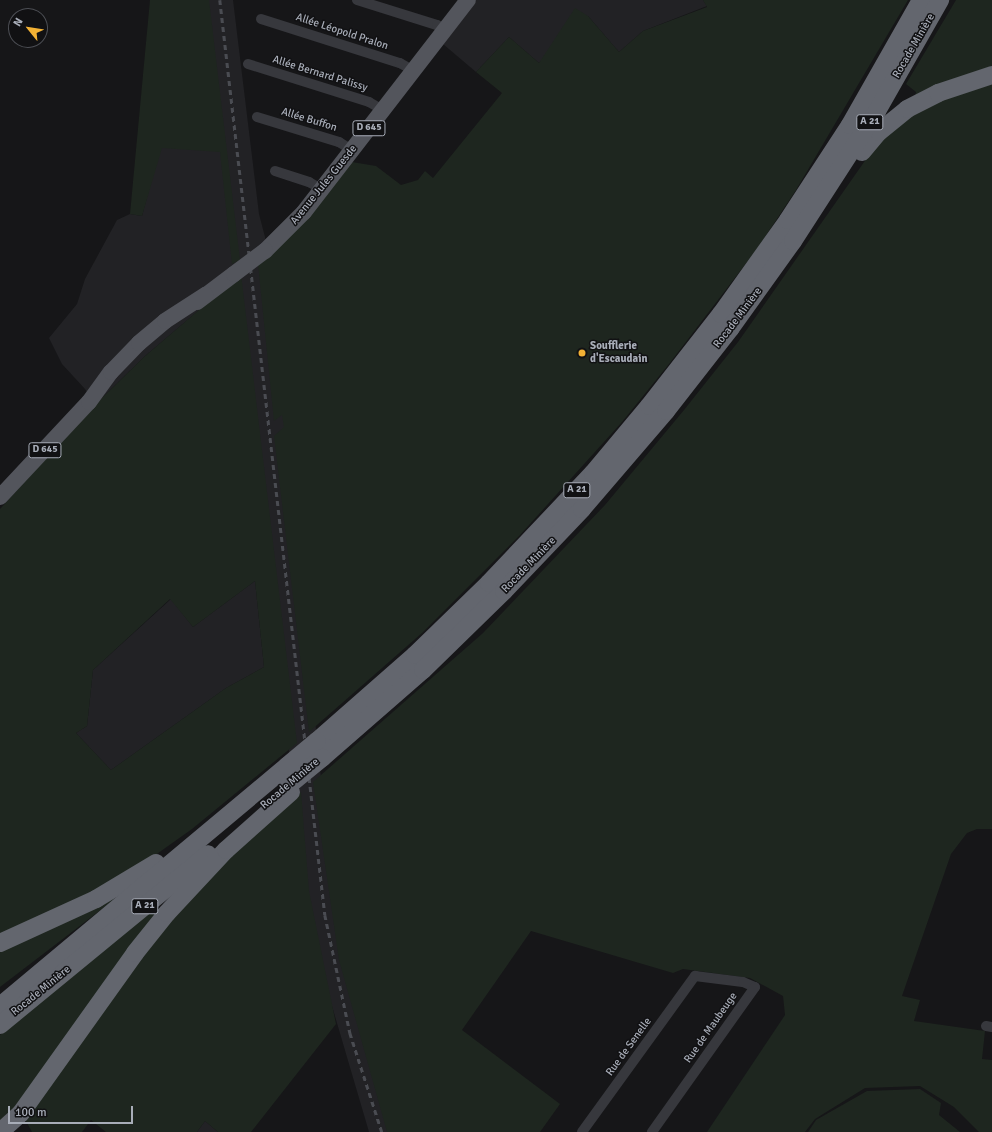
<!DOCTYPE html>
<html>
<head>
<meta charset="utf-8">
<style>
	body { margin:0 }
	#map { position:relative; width:992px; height:1132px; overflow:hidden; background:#161618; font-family:Signika,sans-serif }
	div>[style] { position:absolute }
	.built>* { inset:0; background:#222225 }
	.green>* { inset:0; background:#1e261f }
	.street>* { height:10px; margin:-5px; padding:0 5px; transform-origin:5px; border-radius:5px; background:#37383d }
	.primary>* { height:16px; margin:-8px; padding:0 8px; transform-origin:8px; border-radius:8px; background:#53555c }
	.highway>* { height:18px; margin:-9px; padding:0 9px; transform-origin:9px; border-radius:9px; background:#63666e }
	.rail>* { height:2.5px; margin-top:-1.25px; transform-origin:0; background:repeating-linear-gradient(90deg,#4a4c52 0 5px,transparent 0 9px) }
	.primary-bridge>* { height:16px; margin:-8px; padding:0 8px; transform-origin:8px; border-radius:8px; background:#53555c }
	.highway-bridge>* { height:18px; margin:-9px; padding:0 9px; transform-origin:9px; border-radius:9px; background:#63666e }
	.dots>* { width:11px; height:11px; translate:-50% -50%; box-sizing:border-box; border:2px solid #111113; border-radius:50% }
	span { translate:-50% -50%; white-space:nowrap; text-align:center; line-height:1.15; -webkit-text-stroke:3px #111113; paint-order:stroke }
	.shield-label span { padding:1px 3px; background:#111113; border:1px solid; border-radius:3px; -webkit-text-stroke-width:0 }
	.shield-label { font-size:10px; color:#a8adb8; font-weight:700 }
	.street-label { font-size:11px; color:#a8adb8 }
	.poi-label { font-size:11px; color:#a8adb8; font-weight:700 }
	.left { translate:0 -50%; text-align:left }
	.north { position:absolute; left:8px; top:8px; width:40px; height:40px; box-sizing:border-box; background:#111113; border:1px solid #4d4f55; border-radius:50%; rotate:300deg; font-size:11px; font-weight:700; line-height:16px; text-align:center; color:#a8adb8 }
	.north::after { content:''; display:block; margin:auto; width:14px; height:18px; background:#f2b134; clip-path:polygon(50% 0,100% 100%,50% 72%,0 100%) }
	.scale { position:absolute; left:8px; top:1106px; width:125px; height:18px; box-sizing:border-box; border:2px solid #a8adb8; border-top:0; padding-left:5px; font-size:12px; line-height:14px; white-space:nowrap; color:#a8adb8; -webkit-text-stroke:3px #111113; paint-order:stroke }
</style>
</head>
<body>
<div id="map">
	<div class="built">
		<i style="clip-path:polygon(200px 0,233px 0,259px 214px,265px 237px,324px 807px,393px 1132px,369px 1132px,322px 972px,300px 843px,232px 282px,144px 357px,95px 405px,85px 389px,62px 364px,49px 338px,77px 304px,85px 279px,117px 220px,130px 214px,142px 216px)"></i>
		<i style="clip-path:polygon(476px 0,703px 0,707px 6px,643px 31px,619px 52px,588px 16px,539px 63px,509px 37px,476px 72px,443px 44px)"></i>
		<i style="clip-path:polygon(255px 581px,264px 667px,226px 688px,111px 770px,76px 733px,87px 726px,93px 670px,171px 599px,193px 627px)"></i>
		<i style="clip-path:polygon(205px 1121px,218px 1132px,197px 1132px)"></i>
	</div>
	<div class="green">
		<i style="clip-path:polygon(150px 0,209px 0,240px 260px,232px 264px,220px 152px,162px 148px,142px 216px,130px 214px)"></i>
		<i style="clip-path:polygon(703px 0,908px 0,796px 190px,757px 249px,669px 364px,622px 422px,520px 535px,422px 633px,309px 732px,274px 436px,284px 427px,282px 415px,274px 421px,258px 264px,352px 162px,376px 166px,401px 185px,418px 180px,425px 171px,433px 178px,502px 93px,476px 72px,509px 37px,539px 63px,575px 8px,588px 16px,619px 52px,643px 31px,707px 7px)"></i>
		<i style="clip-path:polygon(956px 0,992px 0,992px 829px,977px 829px,967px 833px,951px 854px,902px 996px,920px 1000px,914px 1021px,985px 1031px,982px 1059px,992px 1060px,992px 1132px,979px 1132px,954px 1107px,920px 1086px,865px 1088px,815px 1119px,805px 1132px,707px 1132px,785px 1015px,783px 996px,750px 978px,683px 969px,673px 973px,531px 931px,462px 1030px,560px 1104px,540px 1132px,387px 1132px,339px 960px,313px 782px,483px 633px,605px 505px,684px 410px,738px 342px,876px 145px,912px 112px,916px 92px,906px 84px)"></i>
		<i style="clip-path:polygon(evenodd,241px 274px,297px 743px,192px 829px,147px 861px,112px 882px,115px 899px,0 987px,0 509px,95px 405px,144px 357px,241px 274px,255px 581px,264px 667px,226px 688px,111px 770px,76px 733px,87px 726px,93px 670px,170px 599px,193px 627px,255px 581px)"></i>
		<i style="clip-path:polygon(301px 792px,309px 891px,336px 1024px,251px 1132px,218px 1132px,205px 1121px,197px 1132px,106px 1132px,91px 1120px,82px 1132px,32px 1132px,26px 1121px,14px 1114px,0 1123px,0 1035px,155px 907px,168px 920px,205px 879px)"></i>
		<i style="clip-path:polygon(920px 1089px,941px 1103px,939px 1115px,960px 1132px,808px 1132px,816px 1120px,867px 1091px)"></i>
	</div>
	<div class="street">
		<i style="left:357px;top:0;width:84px;rotate:17.4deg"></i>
		<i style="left:437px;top:25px;width:11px;rotate:34deg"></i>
		<i style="left:261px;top:19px;width:146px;rotate:17.6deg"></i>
		<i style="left:400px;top:63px;width:16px;rotate:30deg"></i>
		<i style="left:248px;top:64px;width:127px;rotate:17.4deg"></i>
		<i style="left:369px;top:102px;width:16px;rotate:30deg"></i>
		<i style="left:257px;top:117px;width:86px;rotate:17deg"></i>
		<i style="left:339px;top:142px;width:15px;rotate:32deg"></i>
		<i style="left:275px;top:171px;width:36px;rotate:18deg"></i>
		<i style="left:309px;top:182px;width:14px;rotate:30deg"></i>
		<i style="left:986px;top:1026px;width:6px;rotate:9deg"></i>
		<i style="left:582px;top:1132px;width:193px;rotate:-54.1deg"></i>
		<i style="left:695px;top:976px;width:48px;rotate:7.1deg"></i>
		<i style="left:743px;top:982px;width:13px;rotate:23deg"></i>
		<i style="left:755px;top:987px;width:178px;rotate:125.4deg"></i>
	</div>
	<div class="primary">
		<i style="left:265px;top:251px;width:55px;rotate:-45deg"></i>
		<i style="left:304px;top:212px;width:268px;rotate:-52.3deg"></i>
		<i style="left:197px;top:302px;width:46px;rotate:-37.1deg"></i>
		<i style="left:0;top:497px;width:130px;rotate:-46.9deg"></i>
		<i style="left:89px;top:402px;width:37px;rotate:-54deg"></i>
		<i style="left:111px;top:372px;width:40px;rotate:-46deg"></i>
		<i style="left:139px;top:343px;width:34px;rotate:-40deg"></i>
		<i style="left:165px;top:321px;width:48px;rotate:-33deg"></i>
	</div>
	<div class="highway">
		<i style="left:862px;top:152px;width:26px;rotate:-50deg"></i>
		<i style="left:879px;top:132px;width:36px;rotate:-39deg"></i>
		<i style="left:907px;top:109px;width:35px;rotate:-27deg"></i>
		<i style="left:938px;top:93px;width:57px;rotate:-18.4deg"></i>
		<i style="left:317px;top:741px;width:130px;rotate:-41.3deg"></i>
		<i style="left:415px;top:655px;width:103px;rotate:-44.2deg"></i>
		<i style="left:489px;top:583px;width:151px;rotate:-46.6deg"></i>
		<i style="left:593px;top:473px;width:87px;rotate:-50.1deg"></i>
		<i style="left:649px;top:406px;width:117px;rotate:-52deg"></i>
		<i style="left:721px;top:314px;width:115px;rotate:-54.5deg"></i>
		<i style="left:788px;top:220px;width:113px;rotate:-56.9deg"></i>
		<i style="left:850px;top:125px;width:144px;rotate:-60.4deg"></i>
		<i style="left:322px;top:758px;width:134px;rotate:-41.1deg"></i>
		<i style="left:423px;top:670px;width:113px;rotate:-44.3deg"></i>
		<i style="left:504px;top:591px;width:113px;rotate:-46.4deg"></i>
		<i style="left:582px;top:509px;width:129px;rotate:-49.4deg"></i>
		<i style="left:666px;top:411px;width:104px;rotate:-52deg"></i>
		<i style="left:730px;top:329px;width:108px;rotate:-54.4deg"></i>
		<i style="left:793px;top:241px;width:155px;rotate:-57.1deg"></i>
		<i style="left:877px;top:111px;width:128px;rotate:-60.4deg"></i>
		<i style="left:0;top:943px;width:106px;rotate:-24.6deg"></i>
		<i style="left:96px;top:899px;width:70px;rotate:-31deg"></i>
		<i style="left:0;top:1006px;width:374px;rotate:-39.9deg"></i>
		<i style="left:0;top:1025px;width:269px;rotate:-39.4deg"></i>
		<i style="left:0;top:1132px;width:28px;rotate:-42deg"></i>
		<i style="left:21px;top:1113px;width:196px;rotate:-54.5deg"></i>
		<i style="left:135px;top:953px;width:51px;rotate:-51.3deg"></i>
		<i style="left:167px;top:913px;width:86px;rotate:-46.9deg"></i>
		<i style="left:226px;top:850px;width:87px;rotate:-41.7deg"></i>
	</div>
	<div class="rail">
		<i style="left:220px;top:0;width:921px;rotate:83.45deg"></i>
		<i style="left:325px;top:915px;width:121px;rotate:78deg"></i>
		<i style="left:350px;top:1033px;width:104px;rotate:72.1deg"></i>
	</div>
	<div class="primary-bridge">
		<i style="left:234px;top:274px;width:39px;rotate:-37deg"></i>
	</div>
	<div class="highway-bridge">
		<i style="left:287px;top:766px;width:39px;rotate:-40deg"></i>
		<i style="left:289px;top:785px;width:43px;rotate:-39.3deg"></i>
	</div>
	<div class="dots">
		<i style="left:582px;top:353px;background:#f2b134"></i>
	</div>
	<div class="shield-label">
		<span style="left:870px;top:122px">A 21</span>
		<span style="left:369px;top:128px">D 645</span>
		<span style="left:45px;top:450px">D 645</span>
		<span style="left:577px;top:490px">A 21</span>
		<span style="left:145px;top:906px">A 21</span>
	</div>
	<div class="street-label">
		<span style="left:342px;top:32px;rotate:18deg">Allée Léopold Pralon</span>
		<span style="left:914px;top:46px;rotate:-60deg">Rocade Minière</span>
		<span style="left:320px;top:74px;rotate:17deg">Allée Bernard Palissy</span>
		<span style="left:309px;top:120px;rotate:17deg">Allée Buffon</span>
		<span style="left:324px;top:185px;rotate:-51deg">Avenue Jules Guesde</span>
		<span style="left:738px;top:318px;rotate:-53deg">Rocade Minière</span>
		<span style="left:529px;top:565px;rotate:-46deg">Rocade Minière</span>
		<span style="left:290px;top:784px;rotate:-40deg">Rocade Minière</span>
		<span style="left:41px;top:991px;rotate:-39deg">Rocade Minière</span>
		<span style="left:711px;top:1028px;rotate:-55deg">Rue de Maubeuge</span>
		<span style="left:629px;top:1047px;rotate:-54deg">Rue de Senelle</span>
	</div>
	<div class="poi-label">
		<span class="left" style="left:590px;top:353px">Soufflerie<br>d'Escaudain</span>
	</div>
	<div class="north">N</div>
	<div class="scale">100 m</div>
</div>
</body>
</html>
